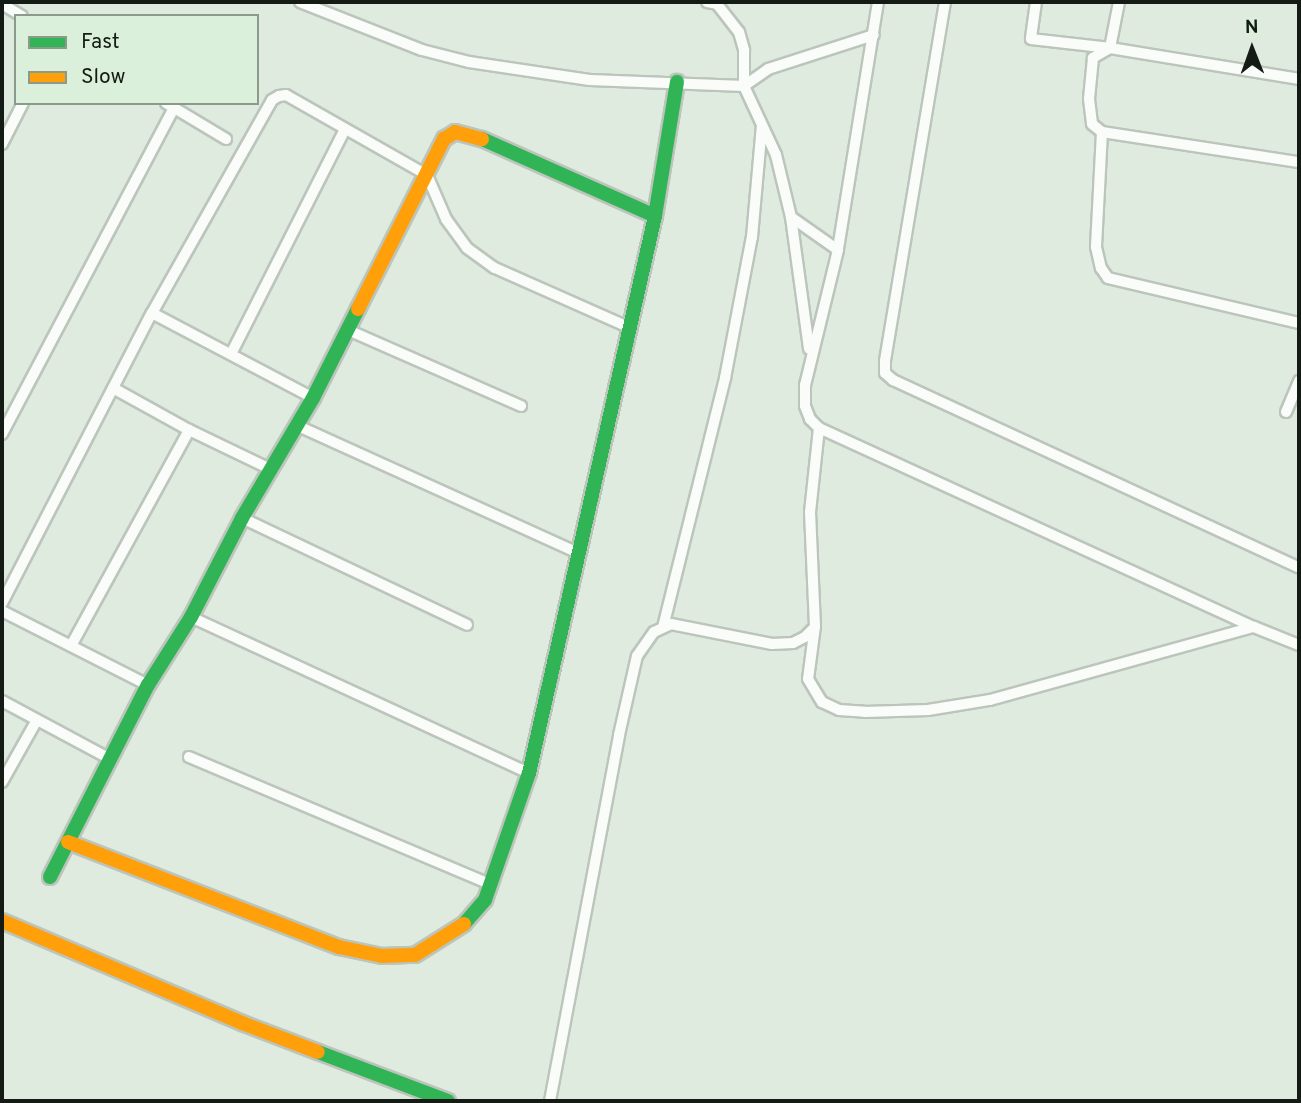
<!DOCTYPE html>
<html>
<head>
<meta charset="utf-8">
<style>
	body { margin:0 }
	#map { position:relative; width:1301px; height:1103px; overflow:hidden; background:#e0ebdf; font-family:Overpass,sans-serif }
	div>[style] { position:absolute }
	.roads { filter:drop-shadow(2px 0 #bcc5bc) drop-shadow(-2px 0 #bcc5bc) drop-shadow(0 2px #bcc5bc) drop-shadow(0 -2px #bcc5bc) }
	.street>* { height:10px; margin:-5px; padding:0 5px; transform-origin:5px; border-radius:5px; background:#fafcfa }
	.fast>* { height:14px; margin:-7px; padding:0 7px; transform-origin:7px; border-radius:7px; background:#30b455 }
	.slow>* { height:14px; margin:-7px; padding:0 7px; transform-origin:7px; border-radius:7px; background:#ff9f0a }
	span { translate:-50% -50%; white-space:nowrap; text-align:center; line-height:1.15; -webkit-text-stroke:5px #dbf0da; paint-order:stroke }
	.frame { position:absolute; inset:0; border:4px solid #141b14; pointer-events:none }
	.legend { position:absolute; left:14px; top:14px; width:245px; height:91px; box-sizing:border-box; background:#dbf0da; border:2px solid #8b9b8b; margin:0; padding:9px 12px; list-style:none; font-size:21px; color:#141b14 }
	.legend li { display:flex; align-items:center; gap:14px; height:35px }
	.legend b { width:35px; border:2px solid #8b9b8b }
	.north { position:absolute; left:1217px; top:14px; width:70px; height:70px; -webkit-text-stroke:5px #dbf0da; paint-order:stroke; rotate:359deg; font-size:19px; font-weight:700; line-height:28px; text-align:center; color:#141b14 }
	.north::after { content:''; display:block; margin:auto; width:24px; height:32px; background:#141b14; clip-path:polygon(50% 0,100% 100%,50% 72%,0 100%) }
</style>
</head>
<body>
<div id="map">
	<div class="roads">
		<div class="street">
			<i style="left:300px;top:2px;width:131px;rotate:21.5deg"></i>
			<i style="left:422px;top:50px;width:49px;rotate:14.3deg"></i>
			<i style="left:469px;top:62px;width:122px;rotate:8.5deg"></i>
			<i style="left:590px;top:80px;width:154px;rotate:2.2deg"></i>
			<i style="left:744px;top:86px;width:29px;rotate:-35deg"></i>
			<i style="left:768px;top:69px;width:111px;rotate:-17.8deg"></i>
			<i style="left:707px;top:2px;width:10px;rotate:11deg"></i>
			<i style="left:717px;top:4px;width:36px;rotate:52deg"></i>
			<i style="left:739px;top:32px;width:19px;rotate:74deg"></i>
			<i style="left:744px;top:50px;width:36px;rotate:90deg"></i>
			<i style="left:744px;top:86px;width:76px;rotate:65.1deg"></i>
			<i style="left:776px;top:155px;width:64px;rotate:76.4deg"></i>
			<i style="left:791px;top:217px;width:133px;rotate:82.2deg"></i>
			<i style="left:878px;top:2px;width:251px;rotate:99.2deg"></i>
			<i style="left:838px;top:250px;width:139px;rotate:103.7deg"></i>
			<i style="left:805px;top:385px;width:21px;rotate:90deg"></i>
			<i style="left:805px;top:406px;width:14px;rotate:69deg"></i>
			<i style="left:810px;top:419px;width:13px;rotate:45deg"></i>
			<i style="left:819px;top:428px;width:478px;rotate:24.6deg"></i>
			<i style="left:945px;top:2px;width:364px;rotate:99.5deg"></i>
			<i style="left:885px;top:361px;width:12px;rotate:90deg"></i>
			<i style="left:885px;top:373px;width:11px;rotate:41deg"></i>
			<i style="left:893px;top:380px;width:447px;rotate:24.8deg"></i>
			<i style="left:1036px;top:2px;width:37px;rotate:98deg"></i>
			<i style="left:1031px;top:39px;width:80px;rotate:6.5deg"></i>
			<i style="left:1110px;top:48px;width:192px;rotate:9.3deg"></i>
			<i style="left:1119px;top:2px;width:47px;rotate:101.1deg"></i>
			<i style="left:1110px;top:48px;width:20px;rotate:150deg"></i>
			<i style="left:1093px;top:58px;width:41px;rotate:95.6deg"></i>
			<i style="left:1089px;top:99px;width:25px;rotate:83deg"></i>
			<i style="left:1092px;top:124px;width:13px;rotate:39deg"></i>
			<i style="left:1102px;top:132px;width:199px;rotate:8.7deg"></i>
			<i style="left:2px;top:4px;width:23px;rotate:31deg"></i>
			<i style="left:166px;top:103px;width:70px;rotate:31deg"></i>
			<i style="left:1102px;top:132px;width:115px;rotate:93deg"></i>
			<i style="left:1096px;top:247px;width:22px;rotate:77deg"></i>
			<i style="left:1101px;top:268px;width:12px;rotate:55deg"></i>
			<i style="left:1108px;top:278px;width:196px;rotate:13.3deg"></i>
			<i style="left:2px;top:144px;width:46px;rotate:-62.9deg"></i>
			<i style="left:791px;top:217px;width:57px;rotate:35.1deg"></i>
			<i style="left:152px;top:313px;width:182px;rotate:27.8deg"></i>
			<i style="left:348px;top:330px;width:189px;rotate:23.7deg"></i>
			<i style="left:231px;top:354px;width:252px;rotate:-63.1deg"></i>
			<i style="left:113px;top:388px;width:87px;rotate:28.9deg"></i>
			<i style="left:189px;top:430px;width:92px;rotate:25.7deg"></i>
			<i style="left:1286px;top:412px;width:34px;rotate:-67deg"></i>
			<i style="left:296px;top:425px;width:310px;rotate:24.4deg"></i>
			<i style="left:819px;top:428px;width:84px;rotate:96.1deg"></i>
			<i style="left:810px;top:512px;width:114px;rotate:87.5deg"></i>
			<i style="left:815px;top:626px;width:53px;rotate:97.5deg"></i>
			<i style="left:808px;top:679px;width:27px;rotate:59deg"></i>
			<i style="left:822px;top:702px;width:19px;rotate:25deg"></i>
			<i style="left:839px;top:710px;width:26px;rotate:4deg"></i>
			<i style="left:865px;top:712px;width:63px;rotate:-1.8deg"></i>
			<i style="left:928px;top:710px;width:63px;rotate:-9.2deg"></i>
			<i style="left:990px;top:700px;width:274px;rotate:-15.5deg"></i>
			<i style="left:1254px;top:627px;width:48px;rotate:21.8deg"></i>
			<i style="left:2px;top:434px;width:369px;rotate:-62.2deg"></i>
			<i style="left:242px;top:518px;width:249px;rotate:25.4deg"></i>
			<i style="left:2px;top:603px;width:326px;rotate:-62.7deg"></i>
			<i style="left:152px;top:313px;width:244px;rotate:-60.6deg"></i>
			<i style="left:272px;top:100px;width:8px;rotate:-30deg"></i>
			<i style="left:279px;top:96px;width:7px;rotate:-8deg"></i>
			<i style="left:286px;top:95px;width:162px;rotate:29.6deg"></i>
			<i style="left:427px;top:175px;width:48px;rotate:66.6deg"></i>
			<i style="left:446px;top:219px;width:36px;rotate:54deg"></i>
			<i style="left:467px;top:248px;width:34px;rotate:36deg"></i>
			<i style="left:495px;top:268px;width:145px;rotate:23.9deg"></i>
			<i style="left:2px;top:611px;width:164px;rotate:26.9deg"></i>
			<i style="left:191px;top:617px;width:372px;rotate:24.8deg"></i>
			<i style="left:663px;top:627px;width:257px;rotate:-76deg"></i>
			<i style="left:725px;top:378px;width:144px;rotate:-79.2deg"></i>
			<i style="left:752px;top:237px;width:112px;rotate:-84.9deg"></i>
			<i style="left:72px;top:644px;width:244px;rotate:-61.3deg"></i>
			<i style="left:2px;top:701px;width:123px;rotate:28.2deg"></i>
			<i style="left:189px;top:757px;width:327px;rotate:22.9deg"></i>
			<i style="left:2px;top:782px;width:71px;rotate:-60.6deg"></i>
			<i style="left:550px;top:1101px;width:372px;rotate:-79.3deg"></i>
			<i style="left:619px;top:735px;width:81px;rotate:-77.2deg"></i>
			<i style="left:637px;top:656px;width:29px;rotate:-55deg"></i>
			<i style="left:654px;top:632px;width:19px;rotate:-25deg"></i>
			<i style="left:671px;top:624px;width:103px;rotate:11.2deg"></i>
			<i style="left:772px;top:644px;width:21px;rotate:-3deg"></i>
			<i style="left:793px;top:643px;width:13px;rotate:-27deg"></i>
			<i style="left:805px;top:637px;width:14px;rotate:-45deg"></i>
		</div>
		<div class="fast">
			<i style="left:482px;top:139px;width:189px;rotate:24deg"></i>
			<i style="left:50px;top:877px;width:216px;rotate:-63deg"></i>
			<i style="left:148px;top:685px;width:80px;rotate:-57.7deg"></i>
			<i style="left:191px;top:617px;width:111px;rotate:-62.7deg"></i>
			<i style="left:242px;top:518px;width:139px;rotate:-59.4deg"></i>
			<i style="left:313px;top:398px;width:100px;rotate:-63.2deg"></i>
			<i style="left:464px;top:924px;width:32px;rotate:-49deg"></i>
			<i style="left:485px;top:900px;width:134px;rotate:-70.9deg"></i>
			<i style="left:529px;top:773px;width:571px;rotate:-77.25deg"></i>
			<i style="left:655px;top:216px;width:136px;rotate:-80.7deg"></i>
			<i style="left:318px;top:1052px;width:139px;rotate:20.7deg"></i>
		</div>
		<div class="slow">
			<i style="left:358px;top:309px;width:191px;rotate:-63.2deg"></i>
			<i style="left:444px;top:139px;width:13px;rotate:-32deg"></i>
			<i style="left:455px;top:132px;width:28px;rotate:15deg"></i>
			<i style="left:68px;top:842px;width:291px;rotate:21.2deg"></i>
			<i style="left:339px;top:947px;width:44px;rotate:11.8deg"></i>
			<i style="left:382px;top:956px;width:33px;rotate:-2deg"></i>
			<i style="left:415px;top:955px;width:58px;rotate:-32.3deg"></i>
			<i style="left:2px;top:921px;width:261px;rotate:23deg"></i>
			<i style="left:242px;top:1023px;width:81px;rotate:20.9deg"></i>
		</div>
	</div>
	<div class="frame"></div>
	<ul class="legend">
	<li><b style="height:9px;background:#30b455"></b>Fast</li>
	<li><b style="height:9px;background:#ff9f0a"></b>Slow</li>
	</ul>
	<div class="north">N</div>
</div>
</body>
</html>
